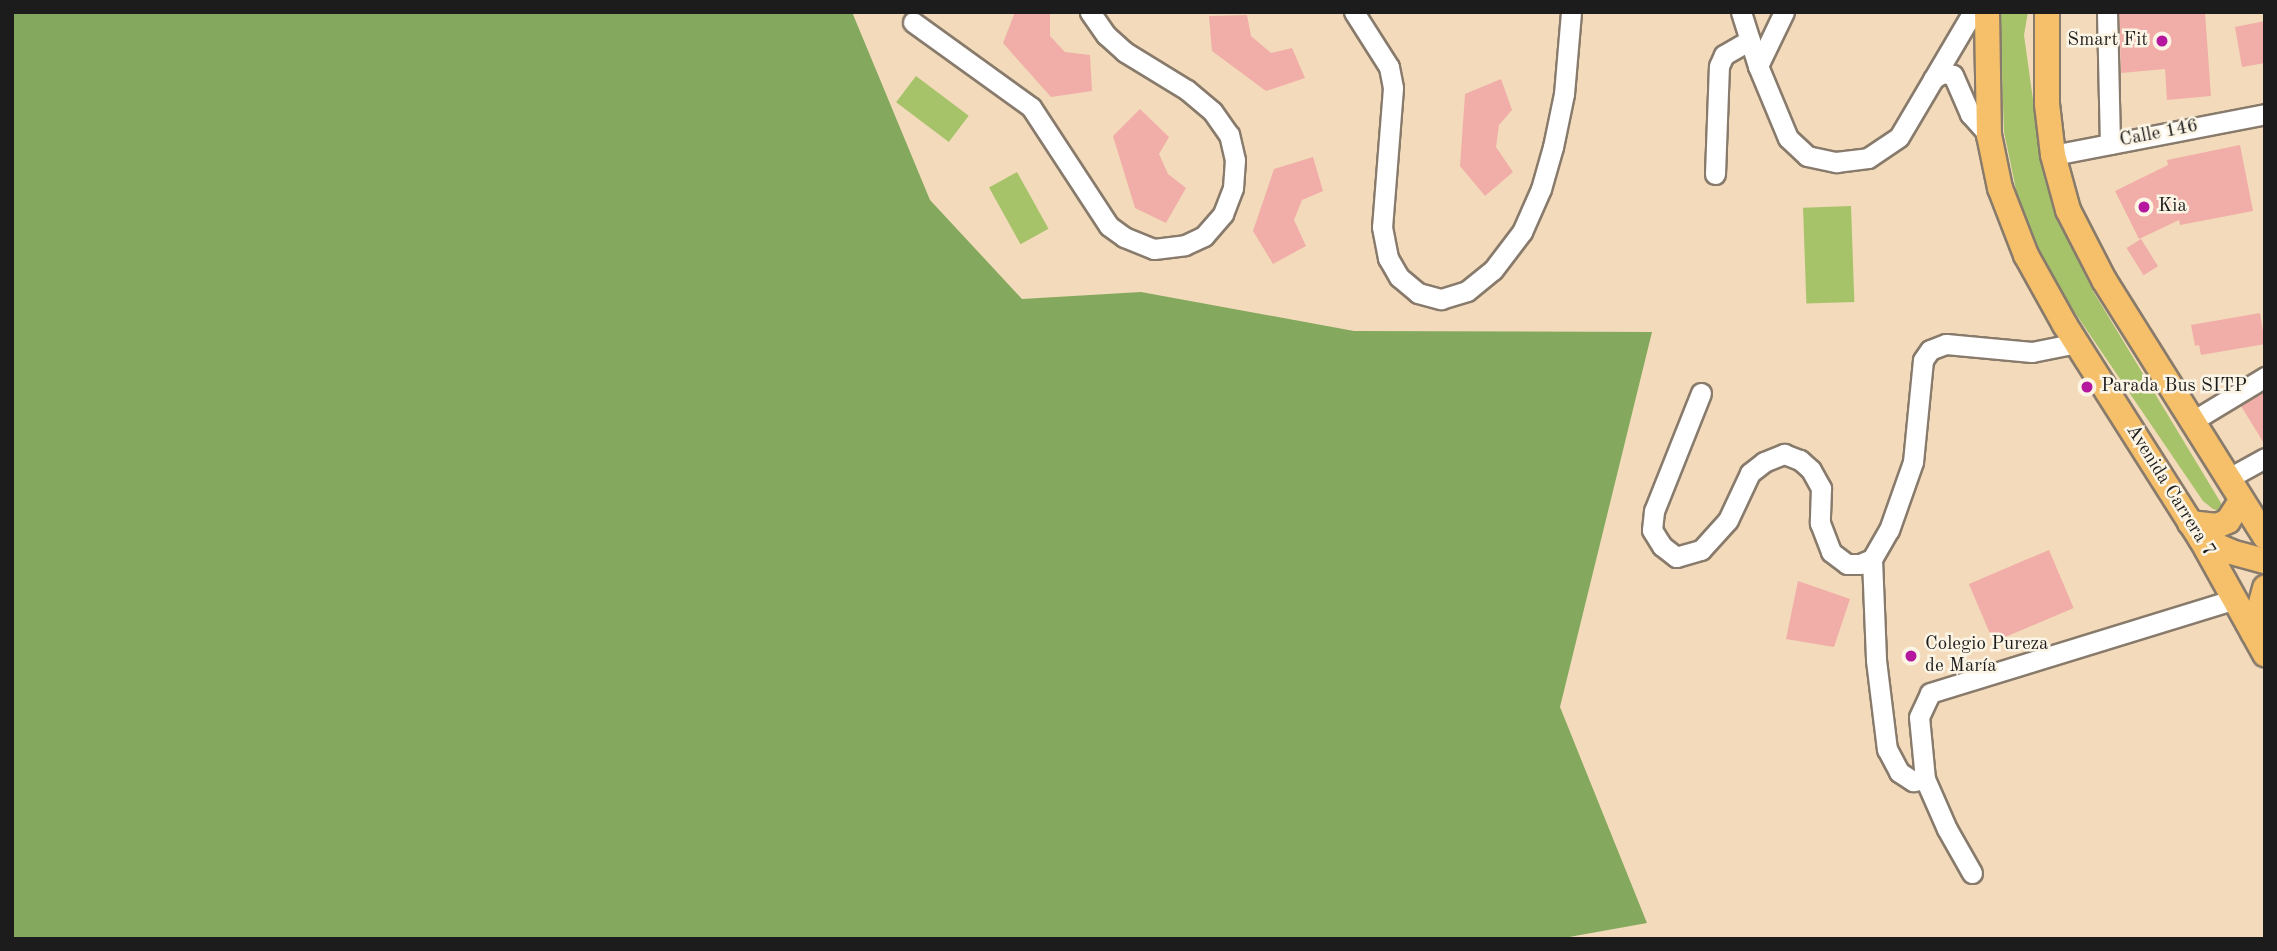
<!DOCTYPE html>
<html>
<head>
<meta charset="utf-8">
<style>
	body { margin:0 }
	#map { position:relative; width:2277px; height:951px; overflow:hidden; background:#f3dabb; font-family:"Old Standard TT",serif }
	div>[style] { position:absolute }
	.green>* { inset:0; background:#a6c36a; transform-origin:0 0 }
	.forest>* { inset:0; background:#84a95e }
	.building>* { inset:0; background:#f1ada7; transform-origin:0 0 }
	.roads { filter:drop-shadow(2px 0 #887b6c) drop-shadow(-2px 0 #887b6c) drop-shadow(0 2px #887b6c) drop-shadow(0 -2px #887b6c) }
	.minor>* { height:19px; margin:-9.5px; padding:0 9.5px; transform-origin:9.5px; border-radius:9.5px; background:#fff }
	.major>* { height:24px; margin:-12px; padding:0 12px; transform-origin:12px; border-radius:12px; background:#f6c06b }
	.dots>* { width:19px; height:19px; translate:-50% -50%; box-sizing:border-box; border:4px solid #fcf5e5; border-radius:50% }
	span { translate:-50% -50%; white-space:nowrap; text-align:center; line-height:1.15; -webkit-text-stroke:5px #fcf5e5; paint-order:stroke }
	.poi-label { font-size:19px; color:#1c1c1c }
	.right { translate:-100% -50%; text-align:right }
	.left { translate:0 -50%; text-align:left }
	.street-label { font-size:19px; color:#1c1c1c }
	.frame { position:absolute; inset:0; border:14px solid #1c1c1c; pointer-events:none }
</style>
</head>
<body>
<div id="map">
	<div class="green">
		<i style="clip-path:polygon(2000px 12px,2028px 12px,2024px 35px,2043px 172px,2065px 233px,2093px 291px,2227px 513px,2213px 509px,2203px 501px,2067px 301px,2035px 244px,2018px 199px,2004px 132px)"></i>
		<i style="left:916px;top:76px;width:66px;height:33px;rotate:37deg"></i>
		<i style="left:1017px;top:172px;width:65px;height:32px;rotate:61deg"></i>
		<i style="left:1851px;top:206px;width:96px;height:48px;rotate:88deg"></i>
	</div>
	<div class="forest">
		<i style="clip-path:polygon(12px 12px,852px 12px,930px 200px,1022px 299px,1141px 292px,1354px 331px,1652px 332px,1560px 707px,1647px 923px,1558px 939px,12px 939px)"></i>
	</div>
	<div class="building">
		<i style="clip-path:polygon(1015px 12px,1050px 12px,1050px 36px,1065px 52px,1090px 55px,1092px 91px,1051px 97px,1003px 43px)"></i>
		<i style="clip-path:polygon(2119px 12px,2205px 12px,2211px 96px,2167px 100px,2165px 69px,2121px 73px)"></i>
		<i style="clip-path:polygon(1247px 15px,1251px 36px,1271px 53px,1292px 48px,1305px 78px,1266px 91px,1212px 51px,1209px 16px)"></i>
		<i style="clip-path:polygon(2265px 21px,2265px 63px,2242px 67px,2235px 27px)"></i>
		<i style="clip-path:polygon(1501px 79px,1512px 110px,1499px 125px,1496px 147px,1513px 172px,1485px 196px,1460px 166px,1465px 94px)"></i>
		<i style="clip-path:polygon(1140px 109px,1169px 137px,1159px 154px,1168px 174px,1186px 188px,1166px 223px,1135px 208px,1113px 136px)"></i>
		<i style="clip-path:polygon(2240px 145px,2253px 211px,2180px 225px,2179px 220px,2139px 239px,2115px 191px,2168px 165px,2167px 160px)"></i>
		<i style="clip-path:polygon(1313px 157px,1323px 191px,1302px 200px,1294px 220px,1306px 246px,1273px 264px,1253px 231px,1274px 169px)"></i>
		<i style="left:2141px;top:239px;width:32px;height:17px;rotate:58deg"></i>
		<i style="clip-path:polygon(2260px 313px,2265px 344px,2201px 355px,2199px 345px,2195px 346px,2191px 325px)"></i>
		<i style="clip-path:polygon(2265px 391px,2265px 445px,2241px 406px)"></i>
		<i style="left:2049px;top:550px;width:63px;height:87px;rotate:67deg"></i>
		<i style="clip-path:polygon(1798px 581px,1850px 599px,1834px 647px,1786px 639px)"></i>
	</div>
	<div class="roads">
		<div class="minor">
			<i style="left:1354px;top:12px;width:65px;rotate:57.5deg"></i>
			<i style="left:1389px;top:67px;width:21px;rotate:79deg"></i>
			<i style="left:1393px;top:88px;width:139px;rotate:94.5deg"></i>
			<i style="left:1382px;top:227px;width:32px;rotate:79deg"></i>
			<i style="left:1388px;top:258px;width:22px;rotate:60deg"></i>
			<i style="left:1399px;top:277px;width:25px;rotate:40deg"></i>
			<i style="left:1418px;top:293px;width:24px;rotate:15deg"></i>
			<i style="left:1441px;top:299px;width:27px;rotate:-17deg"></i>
			<i style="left:1467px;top:291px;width:33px;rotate:-39deg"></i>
			<i style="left:1493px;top:270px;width:48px;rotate:-52.7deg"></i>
			<i style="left:1522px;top:232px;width:47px;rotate:-66.2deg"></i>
			<i style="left:1541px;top:189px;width:44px;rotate:-74.1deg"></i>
			<i style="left:1553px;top:147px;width:54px;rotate:-78.3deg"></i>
			<i style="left:1564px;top:94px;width:82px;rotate:-85.1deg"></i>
			<i style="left:1741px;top:12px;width:57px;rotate:72.5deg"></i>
			<i style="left:1758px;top:66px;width:78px;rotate:67.4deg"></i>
			<i style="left:1788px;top:138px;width:26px;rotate:43deg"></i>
			<i style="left:1807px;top:156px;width:30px;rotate:12deg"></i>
			<i style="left:1836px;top:162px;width:32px;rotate:-7deg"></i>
			<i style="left:1868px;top:158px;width:37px;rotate:-34deg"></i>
			<i style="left:1899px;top:137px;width:145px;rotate:-59.4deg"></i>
			<i style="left:2107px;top:12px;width:132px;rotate:88.7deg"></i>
			<i style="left:913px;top:22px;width:145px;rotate:35.8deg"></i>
			<i style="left:1031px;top:107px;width:142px;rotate:56.8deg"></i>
			<i style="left:1109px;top:226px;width:19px;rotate:36deg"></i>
			<i style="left:1124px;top:237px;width:32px;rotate:22deg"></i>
			<i style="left:1154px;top:249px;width:31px;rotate:-7deg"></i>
			<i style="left:1185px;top:245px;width:21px;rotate:-25deg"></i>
			<i style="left:1204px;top:236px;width:29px;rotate:-49deg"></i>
			<i style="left:1223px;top:214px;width:28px;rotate:-69deg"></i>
			<i style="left:1233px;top:188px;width:28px;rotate:-86deg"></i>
			<i style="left:1235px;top:160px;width:26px;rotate:-103deg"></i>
			<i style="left:1229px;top:135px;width:29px;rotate:-125deg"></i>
			<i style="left:1212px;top:111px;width:33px;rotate:-140deg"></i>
			<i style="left:1187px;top:90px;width:73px;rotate:-148.5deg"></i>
			<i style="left:1125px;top:52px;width:25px;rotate:-138deg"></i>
			<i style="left:1106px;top:35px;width:28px;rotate:-125deg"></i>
			<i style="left:1758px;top:66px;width:60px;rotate:-64.3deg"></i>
			<i style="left:1933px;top:79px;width:11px;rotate:-34deg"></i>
			<i style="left:1942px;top:73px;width:11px;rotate:10deg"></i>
			<i style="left:1953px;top:75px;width:43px;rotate:66.4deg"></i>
			<i style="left:1970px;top:114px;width:28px;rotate:48deg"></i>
			<i style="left:2053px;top:155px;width:216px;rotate:-10.9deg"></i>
			<i style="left:1715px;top:174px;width:108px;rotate:-87.9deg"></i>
			<i style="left:1719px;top:66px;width:12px;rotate:-66deg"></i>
			<i style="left:1724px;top:55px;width:30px;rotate:-30deg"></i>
			<i style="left:1701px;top:393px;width:127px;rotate:111.7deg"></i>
			<i style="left:1654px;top:511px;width:19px;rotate:96deg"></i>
			<i style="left:1652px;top:530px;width:19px;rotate:58deg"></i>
			<i style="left:1662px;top:546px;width:18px;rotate:38deg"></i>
			<i style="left:1676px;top:557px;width:26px;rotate:-16deg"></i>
			<i style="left:1701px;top:550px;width:40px;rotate:-48deg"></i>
			<i style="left:1728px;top:520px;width:52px;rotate:-64.9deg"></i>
			<i style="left:1750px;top:473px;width:18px;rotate:-38deg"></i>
			<i style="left:1764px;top:462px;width:22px;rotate:-22deg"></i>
			<i style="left:1784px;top:454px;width:17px;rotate:21deg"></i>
			<i style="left:1800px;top:460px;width:15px;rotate:42deg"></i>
			<i style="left:1811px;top:470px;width:21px;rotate:61deg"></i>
			<i style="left:1821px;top:488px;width:35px;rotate:92deg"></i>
			<i style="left:1820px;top:523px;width:31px;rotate:69deg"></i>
			<i style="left:1831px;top:552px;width:20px;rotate:37deg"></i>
			<i style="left:1847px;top:564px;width:13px"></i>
			<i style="left:1860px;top:564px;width:13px;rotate:-23deg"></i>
			<i style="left:1872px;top:559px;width:34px;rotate:-60deg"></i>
			<i style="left:1889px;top:530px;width:72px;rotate:-70.6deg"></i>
			<i style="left:1913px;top:462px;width:102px;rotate:-84.4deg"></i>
			<i style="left:1923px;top:360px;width:12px;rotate:-55deg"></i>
			<i style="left:1930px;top:350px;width:17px;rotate:-21deg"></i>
			<i style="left:1946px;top:344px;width:86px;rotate:5.3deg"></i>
			<i style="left:2032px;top:352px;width:46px;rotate:-11.3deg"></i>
			<i style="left:2191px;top:422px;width:87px;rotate:-31.3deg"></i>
			<i style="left:2227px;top:479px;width:43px;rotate:-28.9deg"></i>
			<i style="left:1872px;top:559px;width:101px;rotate:87.7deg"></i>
			<i style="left:1876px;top:660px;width:90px;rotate:83deg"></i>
			<i style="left:1887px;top:749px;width:26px;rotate:62deg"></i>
			<i style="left:1899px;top:772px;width:17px;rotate:33deg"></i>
			<i style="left:1913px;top:781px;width:12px;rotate:-9deg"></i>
			<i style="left:1972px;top:873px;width:51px;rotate:-119.6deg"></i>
			<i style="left:1947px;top:829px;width:55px;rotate:-113.7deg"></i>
			<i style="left:1925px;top:779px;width:62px;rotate:-95.5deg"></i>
			<i style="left:1919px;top:717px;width:26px;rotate:-65deg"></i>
			<i style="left:1930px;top:693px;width:319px;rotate:-17.1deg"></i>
		</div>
		<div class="major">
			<i style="left:1987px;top:12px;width:123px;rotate:89.1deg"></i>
			<i style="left:1989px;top:135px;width:54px;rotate:78.3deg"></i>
			<i style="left:2000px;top:188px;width:72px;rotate:68.8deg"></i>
			<i style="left:2026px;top:255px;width:80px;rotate:60.9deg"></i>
			<i style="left:2065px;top:325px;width:254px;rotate:57.6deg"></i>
			<i style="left:2201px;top:539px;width:132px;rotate:60.9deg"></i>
			<i style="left:2047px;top:12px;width:92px;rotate:90deg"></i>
			<i style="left:2047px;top:104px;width:51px;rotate:83.3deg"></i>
			<i style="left:2053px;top:155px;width:57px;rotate:74.7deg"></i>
			<i style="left:2068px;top:210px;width:79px;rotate:62.8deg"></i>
			<i style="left:2104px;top:280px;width:303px;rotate:57.9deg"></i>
			<i style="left:2190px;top:523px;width:27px;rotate:6deg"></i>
			<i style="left:2217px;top:526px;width:12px;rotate:-24deg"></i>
			<i style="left:2228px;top:521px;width:24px;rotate:-57deg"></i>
			<i style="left:2201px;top:539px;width:33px;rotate:23deg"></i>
			<i style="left:2231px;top:552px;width:35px;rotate:15deg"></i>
			<i style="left:2253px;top:632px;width:46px;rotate:-74.7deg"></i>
		</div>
	</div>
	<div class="dots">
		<i style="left:2162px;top:41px;background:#b5179e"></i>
		<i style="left:2144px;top:207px;background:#b5179e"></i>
		<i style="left:2087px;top:387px;background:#b5179e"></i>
		<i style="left:1911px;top:656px;background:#b5179e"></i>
	</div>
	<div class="poi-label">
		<span class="right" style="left:2148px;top:41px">Smart Fit</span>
		<span class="left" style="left:2158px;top:207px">Kia</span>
		<span class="left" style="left:2101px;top:387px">Parada Bus SITP</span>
		<span class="left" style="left:1925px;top:656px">Colegio Pureza<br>de María</span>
	</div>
	<div class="street-label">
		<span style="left:2159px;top:134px;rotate:-11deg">Calle 146</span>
		<span style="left:2170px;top:491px;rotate:58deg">Avenida Carrera 7</span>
	</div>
	<div class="frame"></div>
</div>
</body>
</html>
